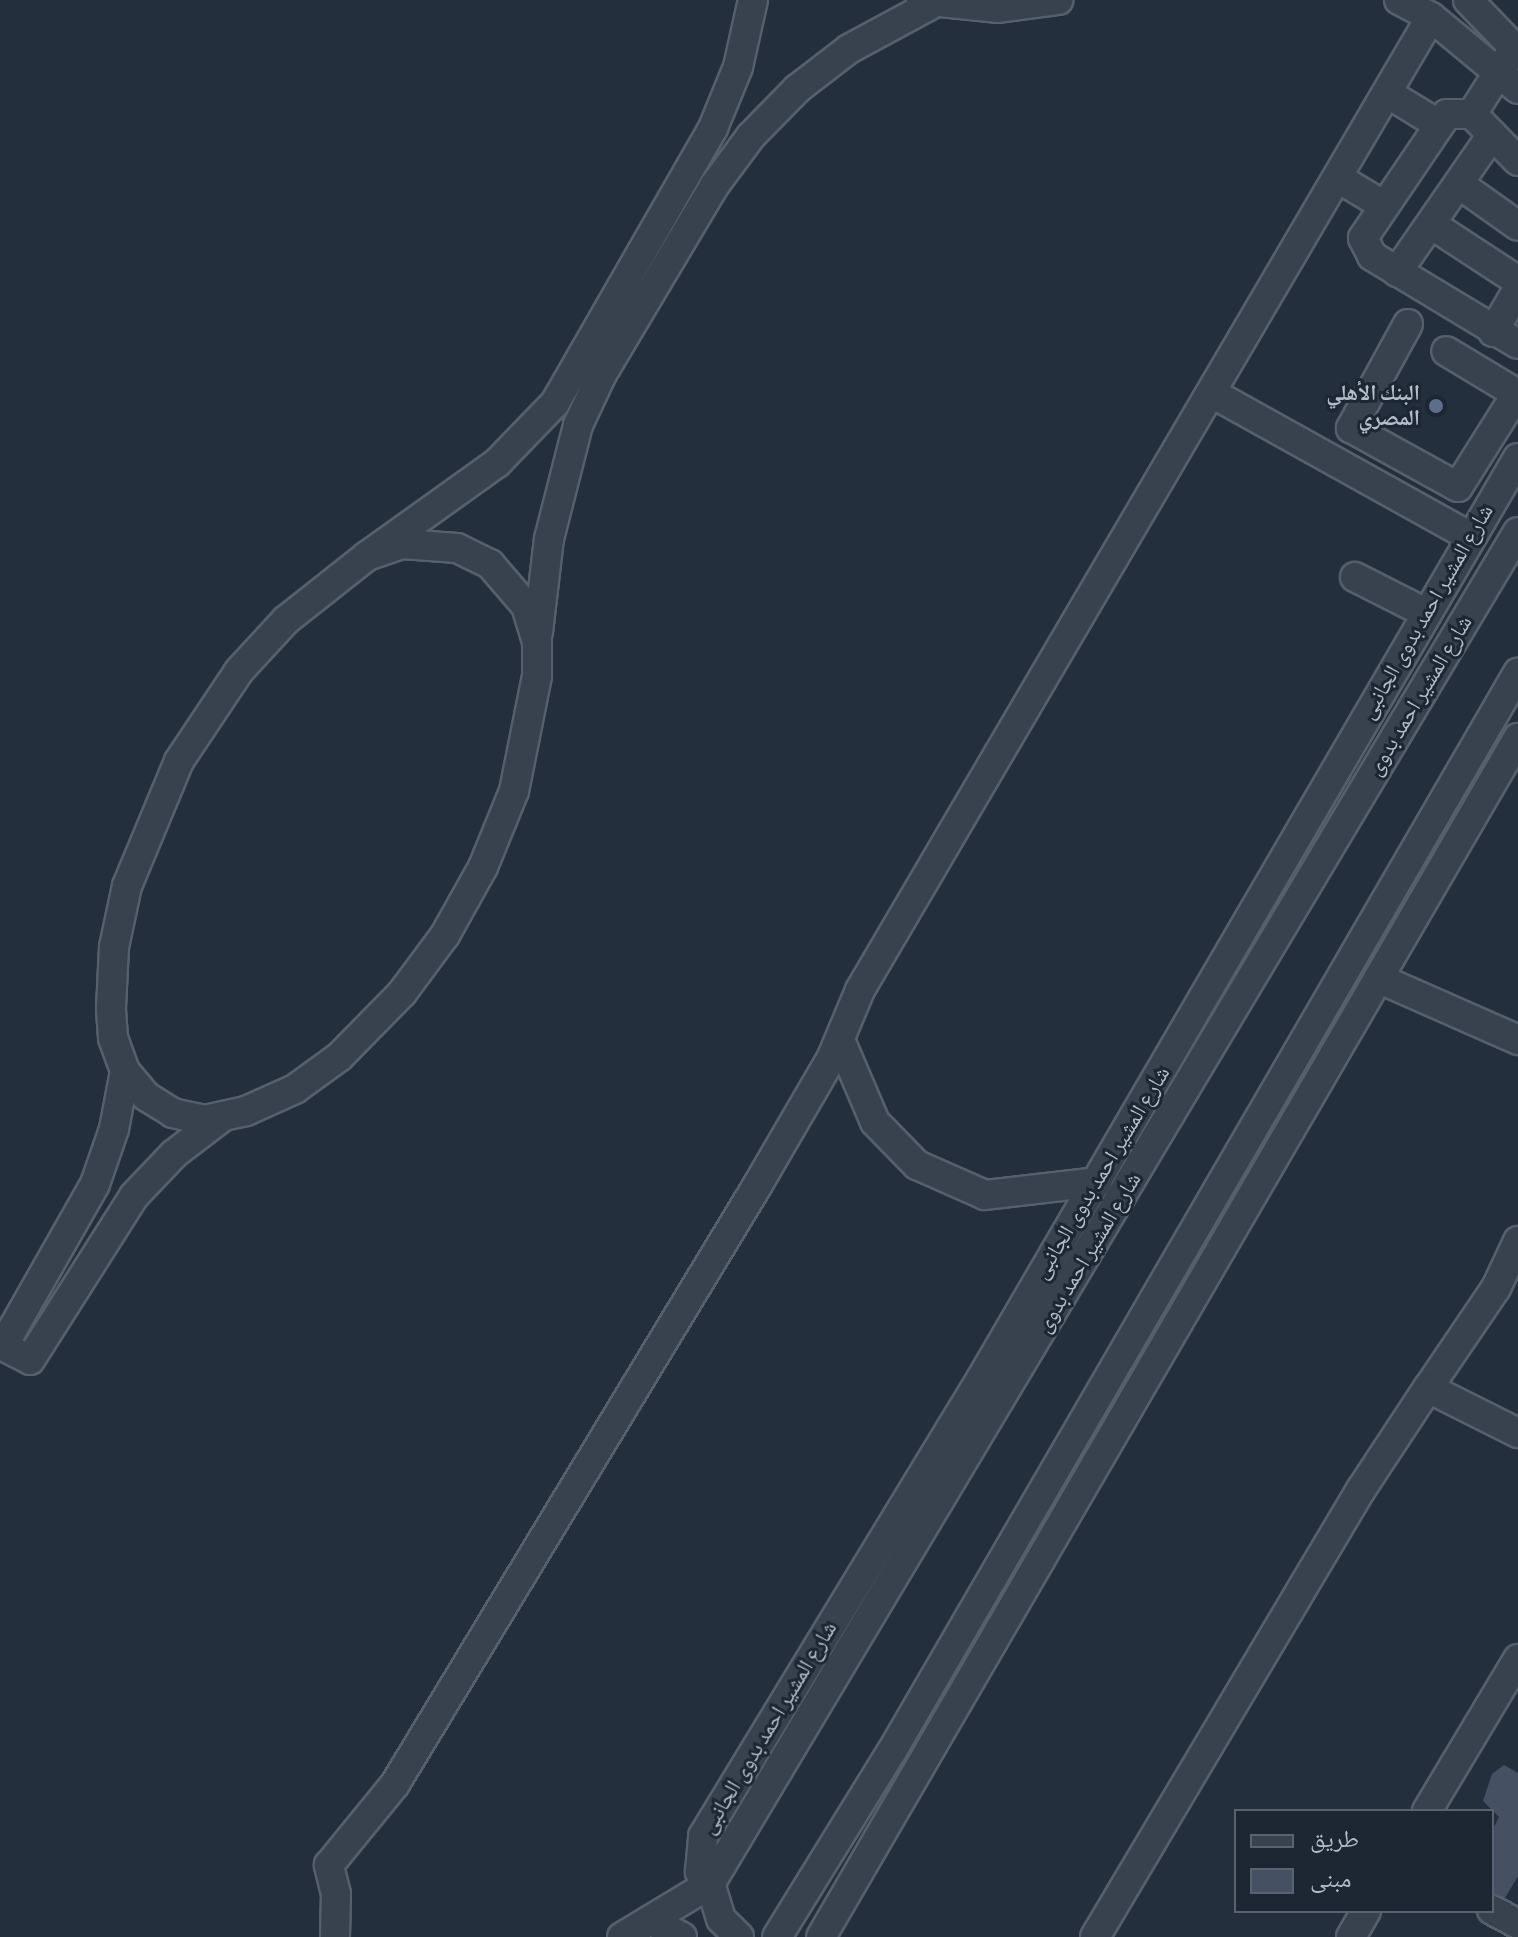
<!DOCTYPE html>
<html>
<head>
<meta charset="utf-8">
<style>
	body { margin:0 }
	#map { position:relative; width:1518px; height:1937px; overflow:hidden; background:#242f3e; font-family:"Alegreya Sans","Noto Naskh Arabic",sans-serif }
	div>[style] { position:absolute }
	.building>* { inset:0; background:#455162 }
	.roads { filter:drop-shadow(2px 0 #565f6c) drop-shadow(-2px 0 #565f6c) drop-shadow(0 2px #565f6c) drop-shadow(0 -2px #565f6c) }
	.minor>* { height:28px; margin:-14px; padding:0 14px; transform-origin:14px; border-radius:14px; background:#38414e }
	.dots>* { width:22px; height:22px; translate:-50% -50%; box-sizing:border-box; border:4px solid #1d2633; border-radius:50% }
	span { translate:-50% -50%; white-space:nowrap; text-align:center; line-height:1.15; -webkit-text-stroke:6px #1d2633; paint-order:stroke }
	.poi-label { font-size:22px; color:#b4bcc9; font-weight:700 }
	.right { translate:-100% -50%; text-align:right }
	.street-label { font-size:22px; color:#b4bcc9 }
	.legend { position:absolute; left:1234px; top:1809px; width:260px; height:104px; box-sizing:border-box; background:#1d2633; border:2px solid #59626f; margin:0; padding:10px 14px; list-style:none; font-size:24px; color:#b4bcc9 }
	.legend li { display:flex; align-items:center; gap:16px; height:40px }
	.legend b { width:40px; border:2px solid #59626f }
</style>
</head>
<body>
<div id="map">
	<div class="building">
		<i style="clip-path:polygon(1504px 1765px,1518px 1773px,1518px 1876px,1505px 1898px,1492px 1893px,1492px 1831px,1499px 1817px,1483px 1801px,1492px 1774px)"></i>
	</div>
	<div class="roads">
		<div class="minor">
			<i style="left:921px;top:0;width:76px;rotate:6deg"></i>
			<i style="left:997px;top:8px;width:62px;rotate:-7.5deg"></i>
			<i style="left:1399px;top:0;width:36px;rotate:28deg"></i>
			<i style="left:1431px;top:17px;width:113px;rotate:39.6deg"></i>
			<i style="left:1468px;top:0;width:72px;rotate:46.1deg"></i>
			<i style="left:1387px;top:93px;width:60px;rotate:31.3deg"></i>
			<i style="left:1472px;top:114px;width:78px;rotate:-57.5deg"></i>
			<i style="left:1518px;top:161px;width:66px;rotate:-134.4deg"></i>
			<i style="left:1472px;top:114px;width:25px;rotate:180deg"></i>
			<i style="left:1447px;top:114px;width:150px;rotate:124.1deg"></i>
			<i style="left:1363px;top:238px;width:20px;rotate:63deg"></i>
			<i style="left:1372px;top:256px;width:170px;rotate:31.1deg"></i>
			<i style="left:1338px;top:178px;width:52px;rotate:31deg"></i>
			<i style="left:1459px;top:184px;width:72px;rotate:35.4deg"></i>
			<i style="left:1431px;top:224px;width:104px;rotate:33.2deg"></i>
			<i style="left:1397px;top:272px;width:167px;rotate:-55.3deg"></i>
			<i style="left:1408px;top:324px;width:119px;rotate:118.7deg"></i>
			<i style="left:1351px;top:428px;width:122px;rotate:28.9deg"></i>
			<i style="left:1458px;top:487px;width:105px;rotate:-57.8deg"></i>
			<i style="left:1514px;top:398px;width:6px;rotate:-90deg"></i>
			<i style="left:1514px;top:392px;width:79px;rotate:-148.9deg"></i>
			<i style="left:1493px;top:332px;width:50px;rotate:-59.8deg"></i>
			<i style="left:1212px;top:393px;width:296px;rotate:29.1deg"></i>
			<i style="left:367px;top:556px;width:37px;rotate:-19deg"></i>
			<i style="left:402px;top:544px;width:55px;rotate:4.2deg"></i>
			<i style="left:457px;top:548px;width:37px;rotate:26deg"></i>
			<i style="left:490px;top:564px;width:55px;rotate:49.4deg"></i>
			<i style="left:526px;top:606px;width:37px;rotate:73deg"></i>
			<i style="left:537px;top:641px;width:35px;rotate:90deg"></i>
			<i style="left:537px;top:676px;width:117px;rotate:101.3deg"></i>
			<i style="left:514px;top:791px;width:82px;rotate:112.2deg"></i>
			<i style="left:483px;top:867px;width:78px;rotate:119.2deg"></i>
			<i style="left:445px;top:935px;width:72px;rotate:126.6deg"></i>
			<i style="left:402px;top:993px;width:90px;rotate:134.5deg"></i>
			<i style="left:339px;top:1057px;width:54px;rotate:144deg"></i>
			<i style="left:295px;top:1089px;width:54px;rotate:155.8deg"></i>
			<i style="left:246px;top:1111px;width:42px;rotate:167.6deg"></i>
			<i style="left:205px;top:1120px;width:33px;rotate:-168deg"></i>
			<i style="left:173px;top:1113px;width:32px;rotate:-148deg"></i>
			<i style="left:146px;top:1096px;width:33px;rotate:-130deg"></i>
			<i style="left:125px;top:1071px;width:35px;rotate:-110deg"></i>
			<i style="left:113px;top:1038px;width:30px;rotate:-94deg"></i>
			<i style="left:111px;top:1008px;width:61px;rotate:-87.2deg"></i>
			<i style="left:114px;top:947px;width:62px;rotate:-78deg"></i>
			<i style="left:127px;top:886px;width:135px;rotate:-67.4deg"></i>
			<i style="left:179px;top:761px;width:108px;rotate:-56.3deg"></i>
			<i style="left:239px;top:671px;width:69px;rotate:-47.3deg"></i>
			<i style="left:286px;top:620px;width:103px;rotate:-38.3deg"></i>
			<i style="left:367px;top:556px;width:160px;rotate:-35.6deg"></i>
			<i style="left:497px;top:463px;width:83px;rotate:-46deg"></i>
			<i style="left:555px;top:403px;width:317px;rotate:-60.1deg"></i>
			<i style="left:713px;top:128px;width:66px;rotate:-67.7deg"></i>
			<i style="left:738px;top:67px;width:69px;rotate:-77.4deg"></i>
			<i style="left:1355px;top:577px;width:80px;rotate:26.9deg"></i>
			<i style="left:538px;top:632px;width:94px;rotate:-83.3deg"></i>
			<i style="left:549px;top:539px;width:118px;rotate:-75.7deg"></i>
			<i style="left:578px;top:425px;width:56px;rotate:-64.8deg"></i>
			<i style="left:602px;top:374px;width:219px;rotate:-59.2deg"></i>
			<i style="left:714px;top:186px;width:62px;rotate:-53.5deg"></i>
			<i style="left:751px;top:136px;width:66px;rotate:-45.6deg"></i>
			<i style="left:797px;top:89px;width:66px;rotate:-37.6deg"></i>
			<i style="left:849px;top:49px;width:97px;rotate:-28.4deg"></i>
			<i style="left:1380px;top:979px;width:151px;rotate:23.8deg"></i>
			<i style="left:840px;top:1040px;width:89px;rotate:66.9deg"></i>
			<i style="left:875px;top:1122px;width:60px;rotate:45.7deg"></i>
			<i style="left:917px;top:1165px;width:74px;rotate:23.8deg"></i>
			<i style="left:985px;top:1195px;width:113px;rotate:-6.6deg"></i>
			<i style="left:125px;top:1071px;width:59px;rotate:100.7deg"></i>
			<i style="left:114px;top:1129px;width:58px;rotate:109.1deg"></i>
			<i style="left:95px;top:1184px;width:186px;rotate:119.6deg"></i>
			<i style="left:3px;top:1346px;width:30px;rotate:27deg"></i>
			<i style="left:30px;top:1360px;width:194px;rotate:-57.6deg"></i>
			<i style="left:134px;top:1196px;width:58px;rotate:-46.4deg"></i>
			<i style="left:174px;top:1154px;width:59px;rotate:-37.5deg"></i>
			<i style="left:1428px;top:1388px;width:121px;rotate:-55.8deg"></i>
			<i style="left:1496px;top:1288px;width:52px;rotate:-64.9deg"></i>
			<i style="left:1427px;top:1811px;width:177px;rotate:-59.1deg"></i>
			<i style="left:1492px;top:1910px;width:30px;rotate:28deg"></i>
			<i style="left:652px;top:1921px;width:34px;rotate:28deg"></i>
			<i style="left:335px;top:1937px;width:43px;rotate:-88.7deg"></i>
			<i style="left:336px;top:1894px;width:30px;rotate:-104deg"></i>
			<i style="left:329px;top:1865px;width:104px;rotate:-50.8deg"></i>
			<i style="left:395px;top:1784px;width:699px;rotate:-58.81deg"></i>
			<i style="left:757px;top:1186px;width:149px;rotate:-59.8deg"></i>
			<i style="left:832px;top:1057px;width:73px;rotate:-67.3deg"></i>
			<i style="left:860px;top:990px;width:1128px;rotate:-59.59deg"></i>
			<i style="left:622px;top:1937px;width:103px;rotate:-31.1deg"></i>
			<i style="left:710px;top:1884px;width:1575px;rotate:-59.14deg"></i>
			<i style="left:739px;top:1937px;width:25px;rotate:-135deg"></i>
			<i style="left:721px;top:1919px;width:37px;rotate:-107deg"></i>
			<i style="left:710px;top:1884px;width:16px;rotate:-130deg"></i>
			<i style="left:700px;top:1872px;width:36px;rotate:-85deg"></i>
			<i style="left:703px;top:1836px;width:535px;rotate:-58.69deg"></i>
			<i style="left:981px;top:1379px;width:1066px;rotate:-59.76deg"></i>
			<i style="left:777px;top:1937px;width:219px;rotate:-58.3deg"></i>
			<i style="left:892px;top:1751px;width:1247px;rotate:-59.86deg"></i>
			<i style="left:821px;top:1937px;width:1387px;rotate:-59.83deg"></i>
			<i style="left:1095px;top:1937px;width:519px;rotate:-59.28deg"></i>
			<i style="left:1360px;top:1491px;width:123px;rotate:-56.6deg"></i>
			<i style="left:1428px;top:1388px;width:101px;rotate:26.6deg"></i>
			<i style="left:1351px;top:1937px;width:30px;rotate:-60deg"></i>
		</div>
	</div>
	<div class="dots">
		<i style="left:1436px;top:406px;background:#5c6f8a"></i>
	</div>
	<div class="poi-label">
		<span class="right" style="left:1420px;top:406px">البنك الأهلي<br>المصري</span>
	</div>
	<div class="street-label">
		<span style="left:1427px;top:612px;rotate:-60deg">شارع المشير احمد بدوى الجانبى</span>
		<span style="left:1420px;top:696px;rotate:-59deg">شارع المشير احمد بدوى</span>
		<span style="left:1102px;top:1173px;rotate:-59deg">شارع المشير احمد بدوى الجانبى</span>
		<span style="left:1089px;top:1253px;rotate:-59deg">شارع المشير احمد بدوى</span>
		<span style="left:769px;top:1728px;rotate:-59deg">شارع المشير احمد بدوى الجانبى</span>
	</div>
	<ul class="legend">
	<li><b style="height:10px;background:#38414e"></b>طريق</li>
	<li><b style="height:22px;background:#455162"></b>مبنى</li>
	</ul>
</div>
</body>
</html>
